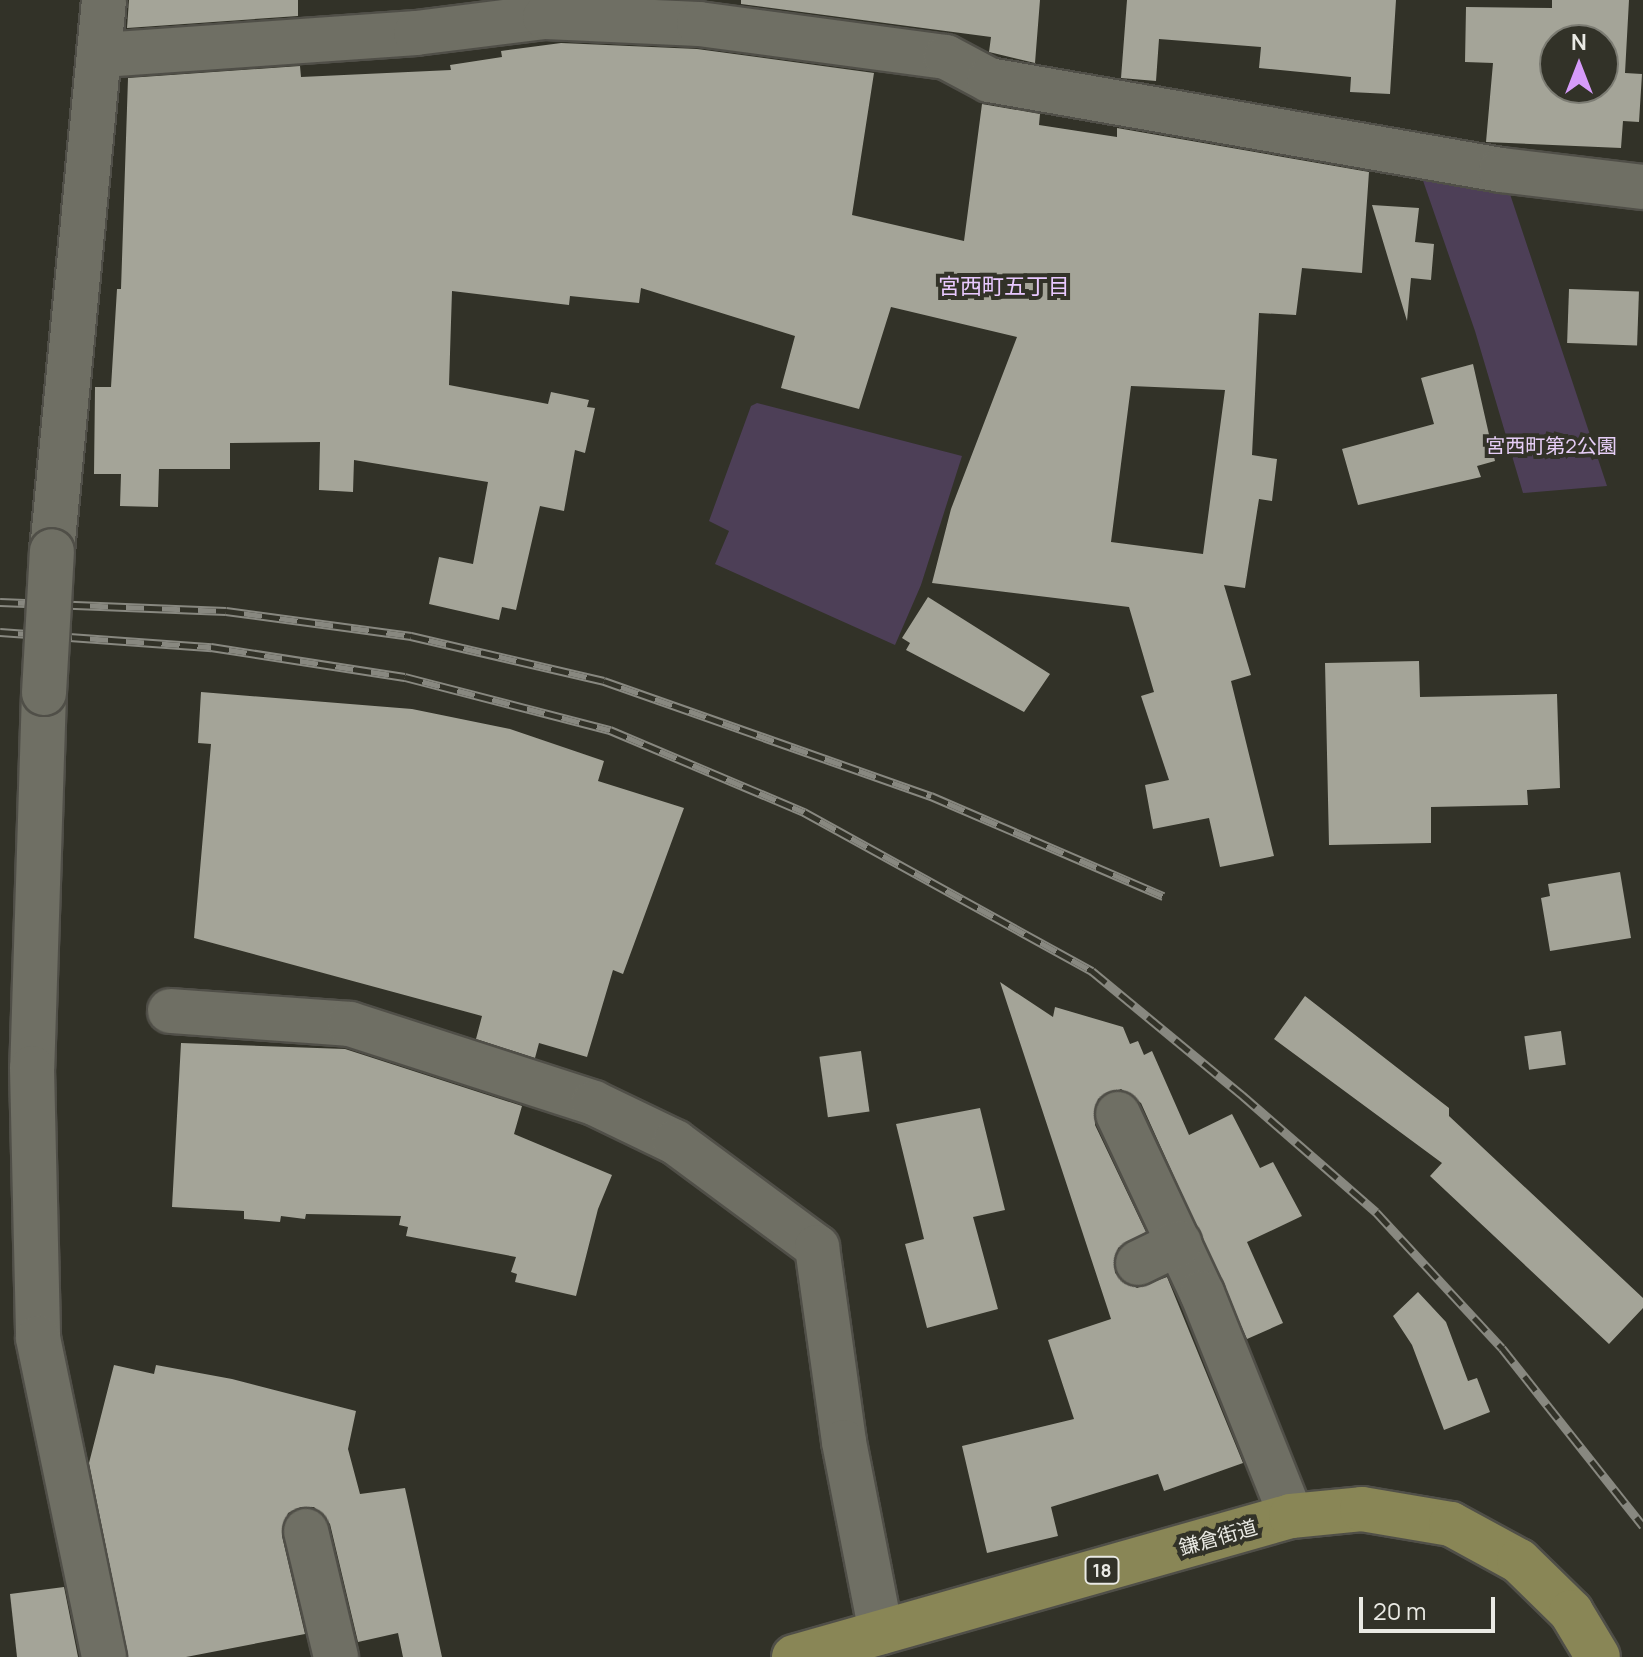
<!DOCTYPE html>
<html>
<head>
<meta charset="utf-8">
<style>
	body { margin:0 }
	#map { position:relative; width:1643px; height:1657px; overflow:hidden; background:#323228; font-family:Manrope,"Noto Sans JP",sans-serif }
	div>[style] { position:absolute }
	.green>* { inset:0; background:#4d3f57 }
	.building>* { inset:0; background:#a4a498; transform-origin:0 0 }
	.roads { filter:drop-shadow(2px 0 #504f48) drop-shadow(-2px 0 #504f48) drop-shadow(0 2px #504f48) drop-shadow(0 -2px #504f48) }
	.street>* { height:44px; margin:-22px; padding:0 22px; transform-origin:22px; border-radius:22px; background:#6f6f64 }
	.primary>* { height:44px; margin:-22px; padding:0 22px; transform-origin:22px; border-radius:22px; background:#898656 }
	.rail>* { height:9px; margin-top:-4.5px; transform-origin:0; background:repeating-linear-gradient(90deg,#323228 0 18px,#888880 0 36px); box-sizing:border-box; border-block:2px solid #888880 }
	.bridges { filter:drop-shadow(2px 0 #504f48) drop-shadow(-2px 0 #504f48) drop-shadow(0 2px #504f48) drop-shadow(0 -2px #504f48) }
	.street-bridge>* { height:44px; margin:-22px; padding:0 22px; transform-origin:22px; border-radius:22px; background:#6f6f64 }
	span { translate:-50% -50%; white-space:nowrap; text-align:center; line-height:1.15; -webkit-text-stroke:8px #323228; paint-order:stroke }
	.shield-label span { padding:2px 6px; background:#323228; border:2px solid; border-radius:6px; -webkit-text-stroke-width:0 }
	.shield-label { font-size:18px; color:#eaeae4; font-weight:700 }
	.park-label { font-size:20px; color:#e6cef7 }
	.street-label { font-size:20px; color:#eaeae4 }
	.neighbourhood-label { font-size:22px; color:#e9c9ff }
	.north { position:absolute; left:1539px; top:24px; width:80px; height:80px; box-sizing:border-box; background:#323228; border:2px solid #7c7c73; border-radius:50%; rotate:0deg; font-size:22px; font-weight:700; line-height:32px; text-align:center; color:#eaeae4 }
	.north::after { content:''; display:block; margin:auto; width:28px; height:36px; background:#d69bfa; clip-path:polygon(50% 0,100% 100%,50% 72%,0 100%) }
	.scale { position:absolute; left:1359px; top:1597px; width:136px; height:36px; box-sizing:border-box; border:4px solid #eaeae4; border-top:0; padding-left:10px; font-size:24px; line-height:28px; white-space:nowrap; color:#eaeae4; -webkit-text-stroke:6px #323228; paint-order:stroke }
</style>
</head>
<body>
<div id="map">
	<div class="green">
		<i style="clip-path:polygon(1419px 169px,1507px 185px,1607px 486px,1523px 493px,1475px 331px)"></i>
		<i style="clip-path:polygon(757px 403px,962px 456px,921px 585px,895px 645px,715px 564px,729px 531px,709px 521px,751px 406px)"></i>
	</div>
	<div class="building">
		<i style="clip-path:polygon(129px 0,298px 0,298px 16px,127px 28px)"></i>
		<i style="clip-path:polygon(741px 0,1040px 0,1035px 63px,989px 52px,991px 37px,741px 4px)"></i>
		<i style="clip-path:polygon(1127px 0,1396px 0,1390px 94px,1350px 92px,1351px 77px,1259px 68px,1261px 47px,1159px 39px,1156px 81px,1121px 78px)"></i>
		<i style="clip-path:polygon(evenodd,1552px 0,1629px 0,1625px 73px,1642px 74px,1639px 122px,1623px 121px,1621px 148px,1486px 142px,1493px 63px,1465px 62px,1466px 7px,1552px 8px,1552px 0,1555px 40px,1603px 40px,1603px 88px,1555px 88px,1555px 40px)"></i>
		<i style="clip-path:polygon(evenodd,561px 43px,697px 49px,874px 73px,852px 215px,964px 241px,982px 104px,1040px 114px,1039px 125px,1117px 137px,1117px 128px,1369px 172px,1362px 273px,1302px 268px,1296px 315px,1259px 313px,1252px 455px,1277px 459px,1272px 501px,1259px 499px,1245px 588px,1224px 585px,1251px 675px,1231px 681px,1274px 856px,1220px 867px,1209px 818px,1153px 829px,1145px 785px,1169px 780px,1141px 696px,1154px 692px,1129px 607px,932px 583px,951px 509px,1017px 337px,891px 307px,859px 409px,781px 388px,795px 336px,641px 288px,639px 303px,570px 296px,569px 305px,452px 291px,449px 385px,548px 404px,551px 392px,589px 400px,587px 407px,595px 408px,585px 453px,575px 450px,564px 511px,540px 506px,516px 610px,502px 607px,499px 620px,429px 604px,439px 557px,473px 564px,488px 482px,354px 460px,353px 492px,319px 490px,320px 442px,230px 443px,230px 469px,159px 469px,158px 507px,120px 506px,121px 474px,94px 474px,95px 387px,111px 387px,117px 289px,121px 289px,128px 78px,300px 66px,301px 77px,451px 70px,450px 65px,502px 57px,501px 51px,561px 43px,1131px 386px,1225px 390px,1203px 554px,1111px 542px,1131px 386px)"></i>
		<i style="clip-path:polygon(1372px 205px,1419px 208px,1415px 242px,1434px 244px,1431px 280px,1411px 278px,1407px 321px)"></i>
		<i style="left:1569px;top:289px;width:70px;height:54px;rotate:2deg"></i>
		<i style="clip-path:polygon(1473px 364px,1495px 461px,1477px 466px,1481px 477px,1358px 505px,1342px 449px,1434px 424px,1421px 378px)"></i>
		<i style="clip-path:polygon(928px 597px,1050px 674px,1024px 712px,906px 650px,910px 643px,902px 638px)"></i>
		<i style="clip-path:polygon(1419px 661px,1420px 697px,1557px 694px,1560px 788px,1527px 790px,1528px 805px,1431px 807px,1431px 843px,1329px 845px,1325px 663px)"></i>
		<i style="clip-path:polygon(201px 692px,412px 709px,510px 729px,604px 761px,598px 781px,684px 808px,623px 974px,613px 970px,587px 1057px,539px 1043px,535px 1058px,476px 1039px,482px 1016px,194px 938px,211px 744px,198px 743px)"></i>
		<i style="clip-path:polygon(1620px 872px,1631px 938px,1550px 951px,1541px 898px,1550px 896px,1548px 884px)"></i>
		<i style="clip-path:polygon(1000px 982px,1053px 1017px,1055px 1007px,1123px 1027px,1130px 1044px,1138px 1041px,1144px 1055px,1152px 1051px,1189px 1135px,1232px 1114px,1260px 1168px,1273px 1162px,1302px 1216px,1247px 1242px,1283px 1323px,1247px 1339px,1141px 1103px,1121px 1089px,1098px 1099px,1095px 1125px,1146px 1232px,1118px 1248px,1115px 1273px,1137px 1288px,1167px 1277px,1243px 1463px,1164px 1491px,1158px 1474px,1051px 1507px,1058px 1536px,987px 1553px,962px 1446px,1074px 1419px,1048px 1340px,1111px 1319px)"></i>
		<i style="clip-path:polygon(1305px 996px,1449px 1108px,1449px 1116px,1643px 1298px,1643px 1308px,1609px 1344px,1430px 1176px,1442px 1163px,1274px 1039px)"></i>
		<i style="left:1561px;top:1031px;width:34px;height:37px;rotate:82deg"></i>
		<i style="clip-path:polygon(181px 1043px,345px 1049px,522px 1106px,514px 1134px,612px 1175px,598px 1209px,576px 1296px,515px 1282px,517px 1274px,511px 1272px,516px 1257px,406px 1236px,408px 1227px,399px 1225px,401px 1216px,306px 1214px,305px 1219px,281px 1216px,280px 1222px,244px 1219px,244px 1211px,172px 1207px)"></i>
		<i style="left:861px;top:1051px;width:61px;height:42px;rotate:82deg"></i>
		<i style="clip-path:polygon(980px 1108px,1005px 1210px,973px 1217px,998px 1309px,927px 1328px,905px 1244px,924px 1239px,896px 1124px)"></i>
		<i style="clip-path:polygon(1418px 1292px,1446px 1322px,1468px 1381px,1477px 1378px,1490px 1412px,1444px 1430px,1412px 1345px,1393px 1316px)"></i>
		<i style="clip-path:polygon(114px 1365px,154px 1374px,156px 1365px,232px 1379px,356px 1411px,348px 1449px,360px 1494px,405px 1488px,442px 1657px,403px 1657px,398px 1633px,358px 1642px,330px 1524px,314px 1507px,301px 1507px,288px 1513px,282px 1536px,305px 1634px,186px 1657px,128px 1657px,89px 1463px)"></i>
		<i style="clip-path:polygon(64px 1587px,78px 1657px,17px 1657px,10px 1594px)"></i>
	</div>
	<div class="roads">
		<div class="street">
			<i style="left:102px;top:55px;width:315px;rotate:-4deg"></i>
			<i style="left:416px;top:33px;width:130px;rotate:-7.1deg"></i>
			<i style="left:545px;top:17px;width:154px;rotate:2.6deg"></i>
			<i style="left:699px;top:24px;width:249px;rotate:7.6deg"></i>
			<i style="left:946px;top:57px;width:49px;rotate:28.1deg"></i>
			<i style="left:989px;top:80px;width:520px;rotate:9.97deg"></i>
			<i style="left:1501px;top:170px;width:143px;rotate:6.8deg"></i>
			<i style="left:52px;top:551px;width:553px;rotate:-84.61deg"></i>
			<i style="left:44px;top:693px;width:375px;rotate:91.8deg"></i>
			<i style="left:32px;top:1068px;width:270px;rotate:88.7deg"></i>
			<i style="left:38px;top:1338px;width:326px;rotate:78.3deg"></i>
			<i style="left:170px;top:1011px;width:180px;rotate:4.1deg"></i>
			<i style="left:350px;top:1024px;width:256px;rotate:17.9deg"></i>
			<i style="left:594px;top:1103px;width:90px;rotate:25.7deg"></i>
			<i style="left:675px;top:1142px;width:177px;rotate:36.5deg"></i>
			<i style="left:817px;top:1247px;width:197px;rotate:82.1deg"></i>
			<i style="left:844px;top:1442px;width:194px;rotate:79deg"></i>
			<i style="left:1118px;top:1114px;width:198px;rotate:64.9deg"></i>
			<i style="left:1202px;top:1293px;width:240px;rotate:68.2deg"></i>
			<i style="left:1138px;top:1263px;width:46px;rotate:-26deg"></i>
			<i style="left:306px;top:1531px;width:130px;rotate:76.6deg"></i>
		</div>
		<div class="primary">
			<i style="left:794px;top:1657px;width:517px;rotate:-15.84deg"></i>
			<i style="left:1291px;top:1516px;width:71px;rotate:-5.6deg"></i>
			<i style="left:1362px;top:1509px;width:90px;rotate:9.6deg"></i>
			<i style="left:1451px;top:1524px;width:77px;rotate:28.6deg"></i>
			<i style="left:1519px;top:1561px;width:73px;rotate:44.4deg"></i>
			<i style="left:1571px;top:1612px;width:52px;rotate:59deg"></i>
		</div>
	</div>
	<div class="rail">
		<i style="left:0;top:602px;width:226px;rotate:2.3deg"></i>
		<i style="left:226px;top:611px;width:187px;rotate:7.7deg"></i>
		<i style="left:411px;top:636px;width:198px;rotate:13.1deg"></i>
		<i style="left:604px;top:681px;width:347px;rotate:19.4deg"></i>
		<i style="left:931px;top:796px;width:253px;rotate:23.3deg"></i>
		<i style="left:0;top:632px;width:212px;rotate:4.1deg"></i>
		<i style="left:211px;top:647px;width:196px;rotate:8.8deg"></i>
		<i style="left:405px;top:677px;width:212px;rotate:14.5deg"></i>
		<i style="left:610px;top:730px;width:211px;rotate:22.9deg"></i>
		<i style="left:804px;top:812px;width:329px;rotate:28.9deg"></i>
		<i style="left:1092px;top:971px;width:195px;rotate:39.6deg"></i>
		<i style="left:1242px;top:1095px;width:178px;rotate:41.1deg"></i>
		<i style="left:1376px;top:1212px;width:185px;rotate:47.2deg"></i>
		<i style="left:1502px;top:1348px;width:227px;rotate:51.6deg"></i>
	</div>
	<div class="bridges">
		<div class="street-bridge">
			<i style="left:44px;top:693px;width:142px;rotate:-86.8deg"></i>
		</div>
	</div>
	<div class="shield-label">
		<span style="left:1102px;top:1570px">18</span>
	</div>
	<div class="park-label">
		<span style="left:1551px;top:445px">宮西町第2公園</span>
	</div>
	<div class="street-label">
		<span style="left:1218px;top:1537px;rotate:-16deg">鎌倉街道</span>
	</div>
	<div class="neighbourhood-label">
		<span style="left:1004px;top:287px">宮西町五丁目</span>
	</div>
	<div class="north">N</div>
	<div class="scale">20 m</div>
</div>
</body>
</html>
